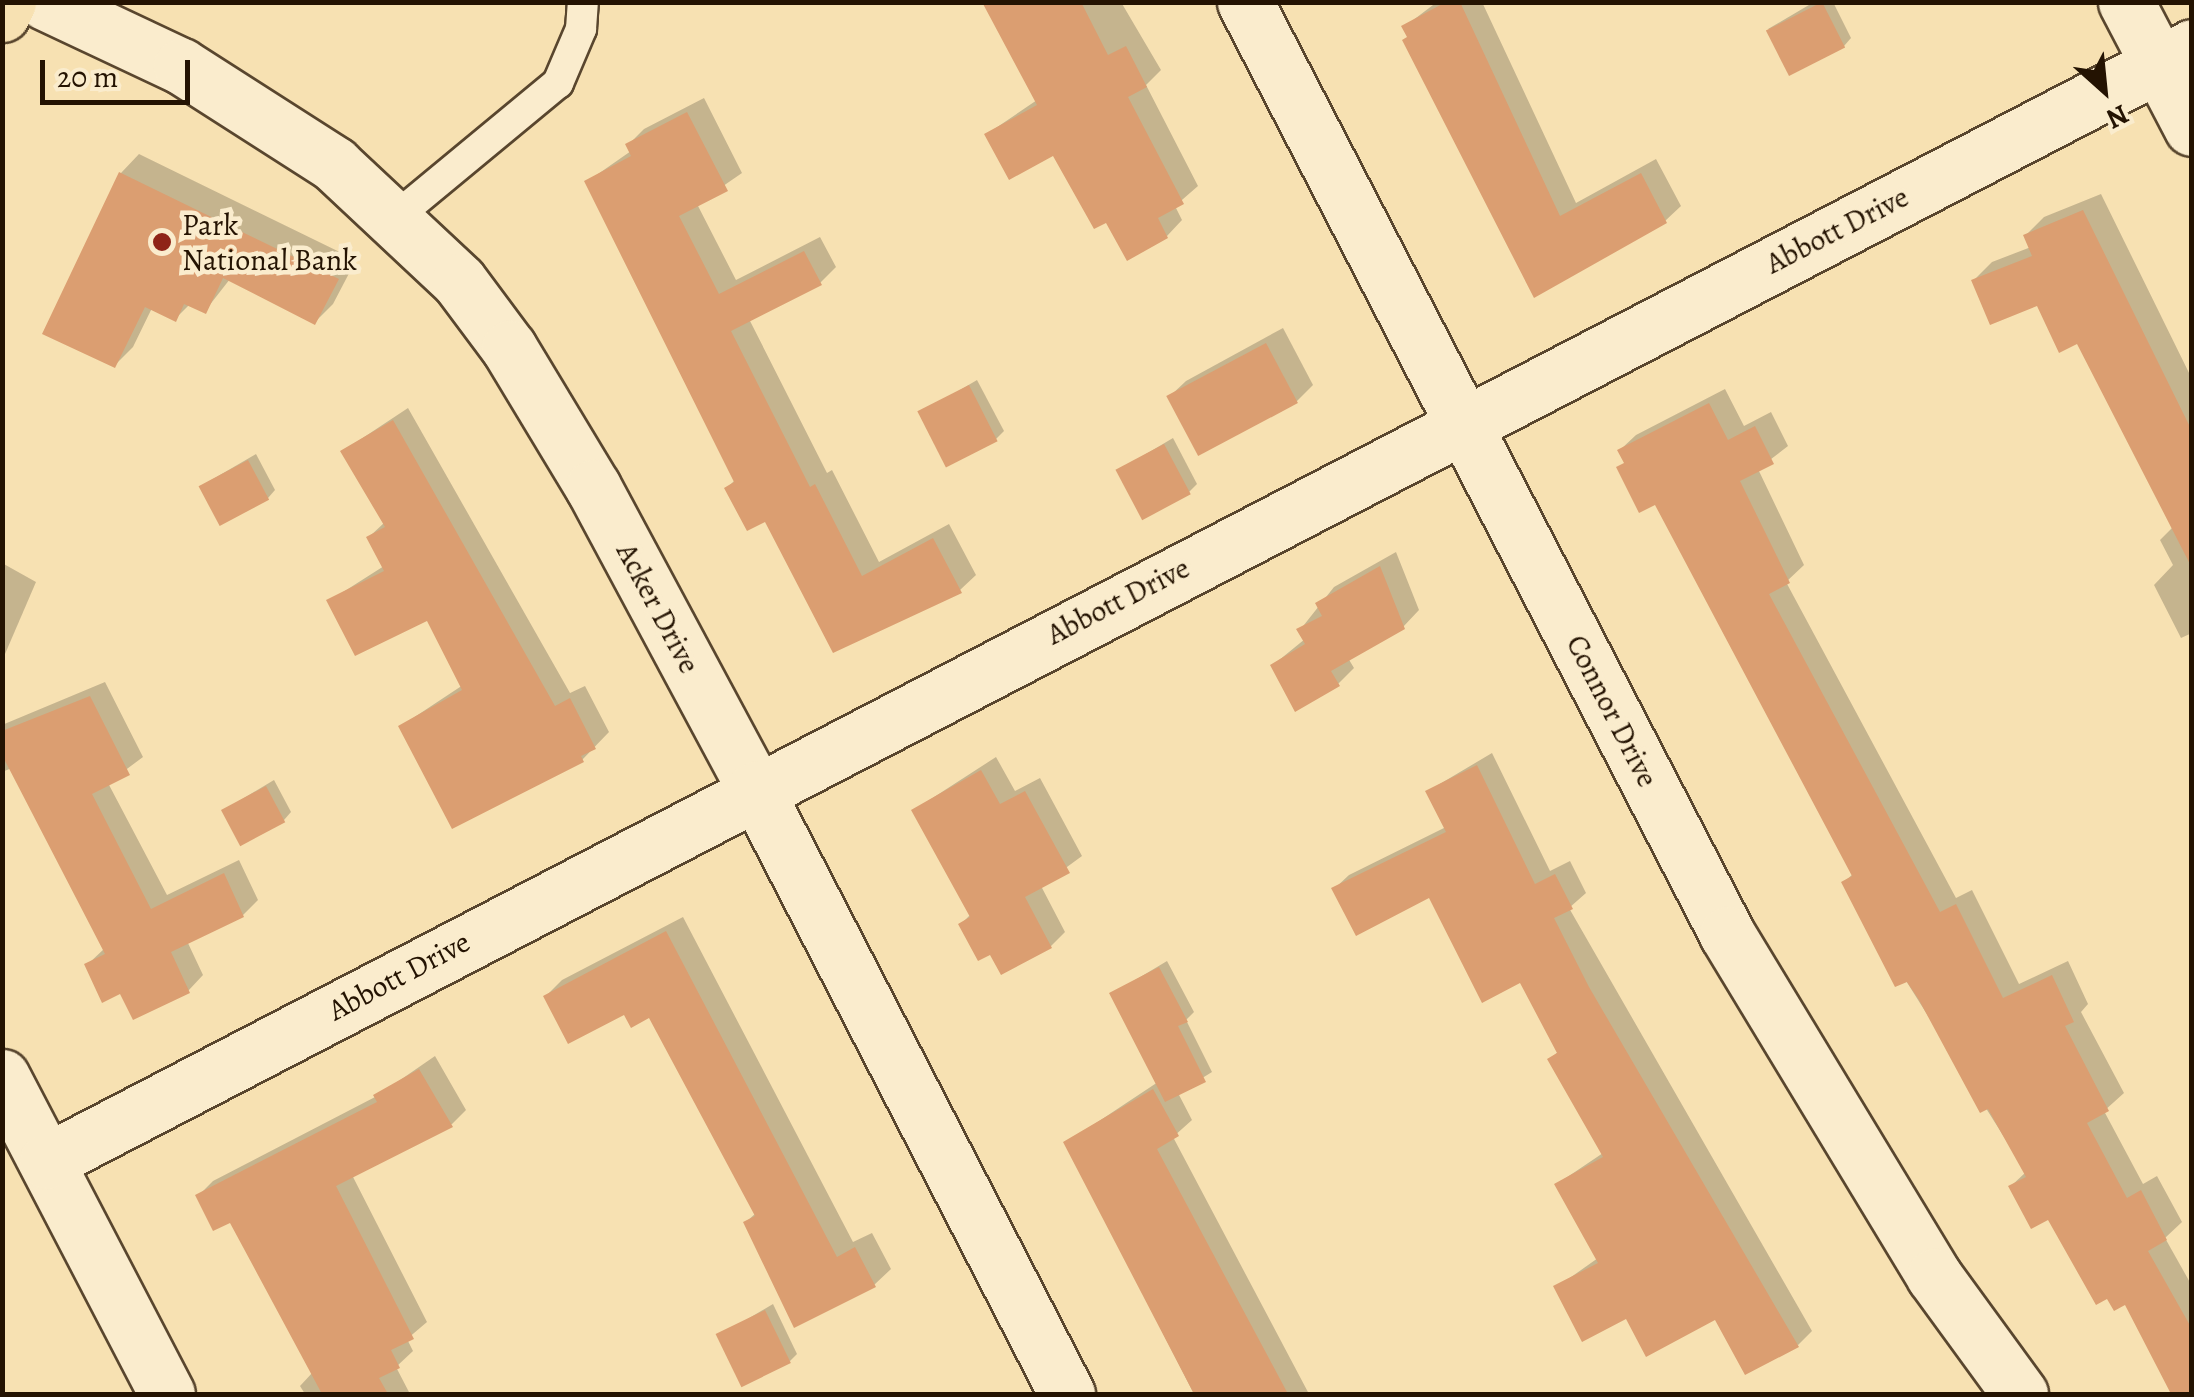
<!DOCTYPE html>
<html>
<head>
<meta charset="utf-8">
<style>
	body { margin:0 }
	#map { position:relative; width:2194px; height:1397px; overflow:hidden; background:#f7e1b2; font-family:Alegreya,serif }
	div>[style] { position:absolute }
	.shadow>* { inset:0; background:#0003 }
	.building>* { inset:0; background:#db9e71; transform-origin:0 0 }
	.roads { filter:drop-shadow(2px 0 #59462e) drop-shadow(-2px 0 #59462e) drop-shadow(0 2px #59462e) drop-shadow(0 -2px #59462e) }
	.service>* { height:30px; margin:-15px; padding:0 15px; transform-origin:15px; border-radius:15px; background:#faeccd }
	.minor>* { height:55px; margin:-27.5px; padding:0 27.5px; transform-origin:27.5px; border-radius:27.5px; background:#faeccd }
	.primary>* { height:55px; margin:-27.5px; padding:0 27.5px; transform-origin:27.5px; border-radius:27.5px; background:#f7e1b2 }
	.dots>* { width:28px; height:28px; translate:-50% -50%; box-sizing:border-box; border:5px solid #faeccd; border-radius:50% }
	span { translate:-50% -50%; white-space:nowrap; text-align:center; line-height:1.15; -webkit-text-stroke:9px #faeccd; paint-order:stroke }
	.poi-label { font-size:30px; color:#241302 }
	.left { translate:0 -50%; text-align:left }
	.street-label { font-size:30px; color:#241302 }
	.frame { position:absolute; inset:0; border:5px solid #241302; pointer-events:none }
	.north { position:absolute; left:2054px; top:40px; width:100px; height:100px; -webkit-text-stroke:8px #faeccd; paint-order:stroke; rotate:153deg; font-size:28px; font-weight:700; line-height:40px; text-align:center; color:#241302 }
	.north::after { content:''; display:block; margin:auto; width:35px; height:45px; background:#241302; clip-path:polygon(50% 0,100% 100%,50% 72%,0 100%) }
	.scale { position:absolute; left:40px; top:60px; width:150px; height:45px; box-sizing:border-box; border:5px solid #241302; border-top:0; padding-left:12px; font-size:30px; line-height:35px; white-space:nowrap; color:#241302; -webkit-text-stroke:8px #faeccd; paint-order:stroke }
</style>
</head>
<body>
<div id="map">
	<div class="shadow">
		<i style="clip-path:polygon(984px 2px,1121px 2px,1161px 70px,1146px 85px,1198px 186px,1175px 206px,1182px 220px,1167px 236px,1107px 219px,1054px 152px,987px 134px,1037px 100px)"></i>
		<i style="clip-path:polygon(1437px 2px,1482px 2px,1576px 203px,1656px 159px,1681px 206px,1665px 221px,1535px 295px,1404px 27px)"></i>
		<i style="clip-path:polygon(1814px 2px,1833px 2px,1851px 38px,1844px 46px,1768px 29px)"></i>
		<i style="clip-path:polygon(704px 98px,742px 173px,697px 204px,736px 280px,820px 237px,836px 267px,820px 283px,749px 319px,827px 473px,832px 470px,879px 562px,949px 524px,976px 575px,960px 590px,834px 650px,766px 519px,727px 488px,736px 479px,588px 181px,631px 151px,628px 145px,644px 129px)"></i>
		<i style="clip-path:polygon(139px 154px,356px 260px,333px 304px,315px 322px,230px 279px,205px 311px,190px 304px,175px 319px,152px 308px,133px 347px,115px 365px,121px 173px)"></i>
		<i style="clip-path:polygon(2101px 194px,2192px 379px,2192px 633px,2181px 638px,2154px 585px,2173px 565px,2160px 540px,2173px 527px,2078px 341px,2038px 303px,1974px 280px,1992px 262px,2031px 247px,2026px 235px,2044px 217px)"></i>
		<i style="clip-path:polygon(1283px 328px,1313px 385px,1297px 401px,1169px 397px,1186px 381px)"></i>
		<i style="clip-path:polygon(977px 380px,1004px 431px,996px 439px,921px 413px)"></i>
		<i style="clip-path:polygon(1725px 389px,1744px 426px,1771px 412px,1788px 446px,1758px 469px,1804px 565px,1786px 582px,1956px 898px,1972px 890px,2019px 984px,2068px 961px,2088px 1004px,2081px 1012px,2124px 1093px,2104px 1111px,2143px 1184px,2157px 1176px,2182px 1222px,2165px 1238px,2192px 1286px,2192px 1394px,2174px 1394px,2126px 1302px,2049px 1216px,2011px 1186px,2026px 1172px,1844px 882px,1853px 874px,1656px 501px,1620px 450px,1636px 435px)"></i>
		<i style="clip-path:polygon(408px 408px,570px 693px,585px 686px,609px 732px,582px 760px,401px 726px,463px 685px,428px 617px,329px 601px,384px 566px,369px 537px,385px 522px,343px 451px)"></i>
		<i style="clip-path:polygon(1173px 438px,1197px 484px,1189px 492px,1119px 470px)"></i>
		<i style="clip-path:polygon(256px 454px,275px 490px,268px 498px,201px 486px)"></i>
		<i style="clip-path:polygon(1396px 552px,1419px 610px,1403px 627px,1348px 658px,1354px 668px,1338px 684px,1273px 665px,1305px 639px,1300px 630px,1334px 587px)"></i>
		<i style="clip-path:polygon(2px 563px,36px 582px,2px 661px)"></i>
		<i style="clip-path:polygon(105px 682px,143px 757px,108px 783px,167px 895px,239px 860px,258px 900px,243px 915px,187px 941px,203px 975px,188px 991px,122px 991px,87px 965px,105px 948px,12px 768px,2px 772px,2px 725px)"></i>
		<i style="clip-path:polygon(1492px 753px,1550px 871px,1570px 861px,1586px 893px,1569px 908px,1812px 1331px,1798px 1345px,1716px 1316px,1627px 1316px,1557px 1287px,1598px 1258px,1557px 1184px,1603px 1153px,1550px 1059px,1559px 1051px,1521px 980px,1430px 895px,1334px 889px,1349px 875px,1446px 827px,1428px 791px)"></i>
		<i style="clip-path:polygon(996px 757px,1015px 791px,1040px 778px,1082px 856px,1041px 886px,1065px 932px,1051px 946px,991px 952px,961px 924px,971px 914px,914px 810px)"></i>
		<i style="clip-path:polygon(274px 780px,291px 812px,284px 820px,224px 810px)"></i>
		<i style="clip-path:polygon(683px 917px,853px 1242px,872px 1233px,891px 1269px,874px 1285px,746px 1222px,756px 1213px,650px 1014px,546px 996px,562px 980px)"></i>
		<i style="clip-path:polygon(1167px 961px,1194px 1012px,1186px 1020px,1212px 1072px,1178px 1093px,1192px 1120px,1173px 1137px,1309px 1394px,1194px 1394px,1066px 1143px,1158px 1082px,1112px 994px)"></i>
		<i style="clip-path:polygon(435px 1056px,466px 1110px,452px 1124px,352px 1175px,427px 1322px,407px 1339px,413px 1351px,396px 1367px,410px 1394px,305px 1394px,300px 1386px,313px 1372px,231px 1219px,198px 1196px,213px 1181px,377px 1096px)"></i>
		<i style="clip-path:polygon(773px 1304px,797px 1354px,790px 1361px,719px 1336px)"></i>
	</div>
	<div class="building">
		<i style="clip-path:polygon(982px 2px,1081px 2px,1108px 55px,1126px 46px,1147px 87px,1128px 97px,1184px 204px,1158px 218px,1168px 238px,1127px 261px,1106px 223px,1094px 229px,1053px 156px,1009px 180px,984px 134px,1037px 105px)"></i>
		<i style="clip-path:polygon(1446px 2px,1460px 2px,1560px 216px,1641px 173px,1667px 223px,1534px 298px,1402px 40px,1407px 37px,1401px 26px)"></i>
		<i style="left:1822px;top:2px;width:51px;height:63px;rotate:63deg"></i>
		<i style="clip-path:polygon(687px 112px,728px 191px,679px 216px,719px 294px,804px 251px,822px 285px,731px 331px,810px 487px,815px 484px,862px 576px,933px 538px,962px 593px,833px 653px,765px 522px,747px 531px,724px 488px,734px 482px,584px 181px,631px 156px,625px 144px)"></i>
		<i style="clip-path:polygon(119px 172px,339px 279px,315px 325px,223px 278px,206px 314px,184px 304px,176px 322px,145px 307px,115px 368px,42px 334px)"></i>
		<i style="clip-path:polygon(2083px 210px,2192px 431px,2192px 568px,2077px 344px,2059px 353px,2037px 306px,1990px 325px,1971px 280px,2032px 256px,2023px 235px)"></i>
		<i style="left:1266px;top:343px;width:68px;height:113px;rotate:62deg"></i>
		<i style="left:969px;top:385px;width:63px;height:58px;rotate:63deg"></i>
		<i style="clip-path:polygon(1709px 403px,1728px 440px,1755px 426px,1774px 464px,1740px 481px,1790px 583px,1769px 594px,1940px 912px,1956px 904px,2003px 998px,2052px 975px,2074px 1022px,2065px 1026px,2109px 1111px,2087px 1123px,2127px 1198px,2141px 1190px,2167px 1240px,2148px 1251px,2192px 1329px,2192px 1394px,2171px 1394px,2125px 1305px,2114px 1311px,2107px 1299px,2096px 1305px,2048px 1220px,2031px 1229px,2008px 1186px,2026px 1177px,1988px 1109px,1980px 1113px,1919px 1000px,1907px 982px,1895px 987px,1841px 882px,1852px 876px,1655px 505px,1639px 513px,1616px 467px,1624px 463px,1617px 450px)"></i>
		<i style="clip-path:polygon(393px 420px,555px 706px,570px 698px,596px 749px,581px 756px,584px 762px,452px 829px,398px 726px,462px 690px,427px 621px,355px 656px,326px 600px,384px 571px,366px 537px,385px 527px,340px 451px)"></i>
		<i style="left:1164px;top:444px;width:57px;height:55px;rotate:62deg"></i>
		<i style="left:248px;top:460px;width:45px;height:56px;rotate:62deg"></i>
		<i style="clip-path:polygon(1380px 566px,1405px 629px,1331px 671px,1340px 686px,1295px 712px,1270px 665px,1305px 644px,1296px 629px,1322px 616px,1315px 603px)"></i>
		<i style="clip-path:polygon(90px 696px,130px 775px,92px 794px,151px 909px,224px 873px,244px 917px,171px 952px,190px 993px,133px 1020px,120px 994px,102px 1003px,84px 964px,105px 954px,2px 755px,2px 731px)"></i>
		<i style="clip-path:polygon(1477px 765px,1535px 884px,1555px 874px,1573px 909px,1554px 918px,1589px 987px,1799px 1347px,1745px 1375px,1715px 1320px,1646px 1357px,1626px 1319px,1582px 1342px,1553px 1286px,1598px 1263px,1554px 1184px,1603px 1157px,1547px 1059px,1557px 1053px,1520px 983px,1482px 1003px,1429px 898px,1356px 936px,1331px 888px,1446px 832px,1425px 791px)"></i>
		<i style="clip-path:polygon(981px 770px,1000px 804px,1025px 791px,1070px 873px,1025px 897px,1052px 948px,1001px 975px,990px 955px,978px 961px,958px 924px,970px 917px,911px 810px)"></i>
		<i style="left:266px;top:786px;width:41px;height:51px;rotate:62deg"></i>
		<i style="clip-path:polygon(666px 931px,837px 1257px,855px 1247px,876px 1287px,794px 1328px,743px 1222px,755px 1216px,649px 1018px,631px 1028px,624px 1015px,568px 1044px,543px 996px)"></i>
		<i style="clip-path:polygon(1159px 967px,1188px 1022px,1178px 1026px,1206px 1082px,1165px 1102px,1109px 993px)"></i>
		<i style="clip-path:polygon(419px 1069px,453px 1127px,336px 1186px,414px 1339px,391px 1350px,400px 1368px,379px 1378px,388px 1394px,322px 1394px,230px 1223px,213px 1231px,195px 1195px,377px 1102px,373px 1095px)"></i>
		<i style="clip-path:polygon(1153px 1089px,1179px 1136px,1157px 1149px,1288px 1394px,1194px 1394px,1063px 1142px)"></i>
		<i style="left:765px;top:1310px;width:59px;height:55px;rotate:64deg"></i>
	</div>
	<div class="roads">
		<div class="service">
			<i style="left:397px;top:216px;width:209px;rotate:-39.6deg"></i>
			<i style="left:558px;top:83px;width:59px;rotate:-66.9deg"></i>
			<i style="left:581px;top:29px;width:27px;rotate:-86deg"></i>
		</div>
		<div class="minor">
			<i style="left:45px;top:2px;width:150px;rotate:25.2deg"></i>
			<i style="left:181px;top:66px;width:182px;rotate:32.6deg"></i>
			<i style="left:334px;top:164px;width:171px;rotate:43.1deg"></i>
			<i style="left:459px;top:281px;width:84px;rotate:53.3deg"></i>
			<i style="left:509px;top:348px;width:162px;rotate:58.9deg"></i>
			<i style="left:593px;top:487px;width:343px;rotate:61.8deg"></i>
			<i style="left:755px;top:789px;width:681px;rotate:62.72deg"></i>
			<i style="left:1245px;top:2px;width:1049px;rotate:62.65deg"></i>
			<i style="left:1727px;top:934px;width:400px;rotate:58.8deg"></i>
			<i style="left:1934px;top:1276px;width:146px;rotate:53.9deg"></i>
			<i style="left:2126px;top:2px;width:142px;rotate:62.4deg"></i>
			<i style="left:2px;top:1077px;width:357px;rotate:62.5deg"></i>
			<i style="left:47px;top:1161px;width:2417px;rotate:-27.44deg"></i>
		</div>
		<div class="primary">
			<i style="left:2px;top:14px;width:13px;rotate:-63deg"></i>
		</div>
	</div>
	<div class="dots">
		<i style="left:162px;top:242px;background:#8f2418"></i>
	</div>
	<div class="poi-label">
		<span class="left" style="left:182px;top:242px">Park<br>National Bank</span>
	</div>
	<div class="street-label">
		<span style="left:1837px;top:230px;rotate:-27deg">Abbott Drive</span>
		<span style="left:1118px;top:601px;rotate:-27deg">Abbott Drive</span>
		<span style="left:658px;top:608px;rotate:62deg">Acker Drive</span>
		<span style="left:1612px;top:711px;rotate:63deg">Connor Drive</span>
		<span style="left:399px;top:976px;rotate:-28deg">Abbott Drive</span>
	</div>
	<div class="frame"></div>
	<div class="north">N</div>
	<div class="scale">20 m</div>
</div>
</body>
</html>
